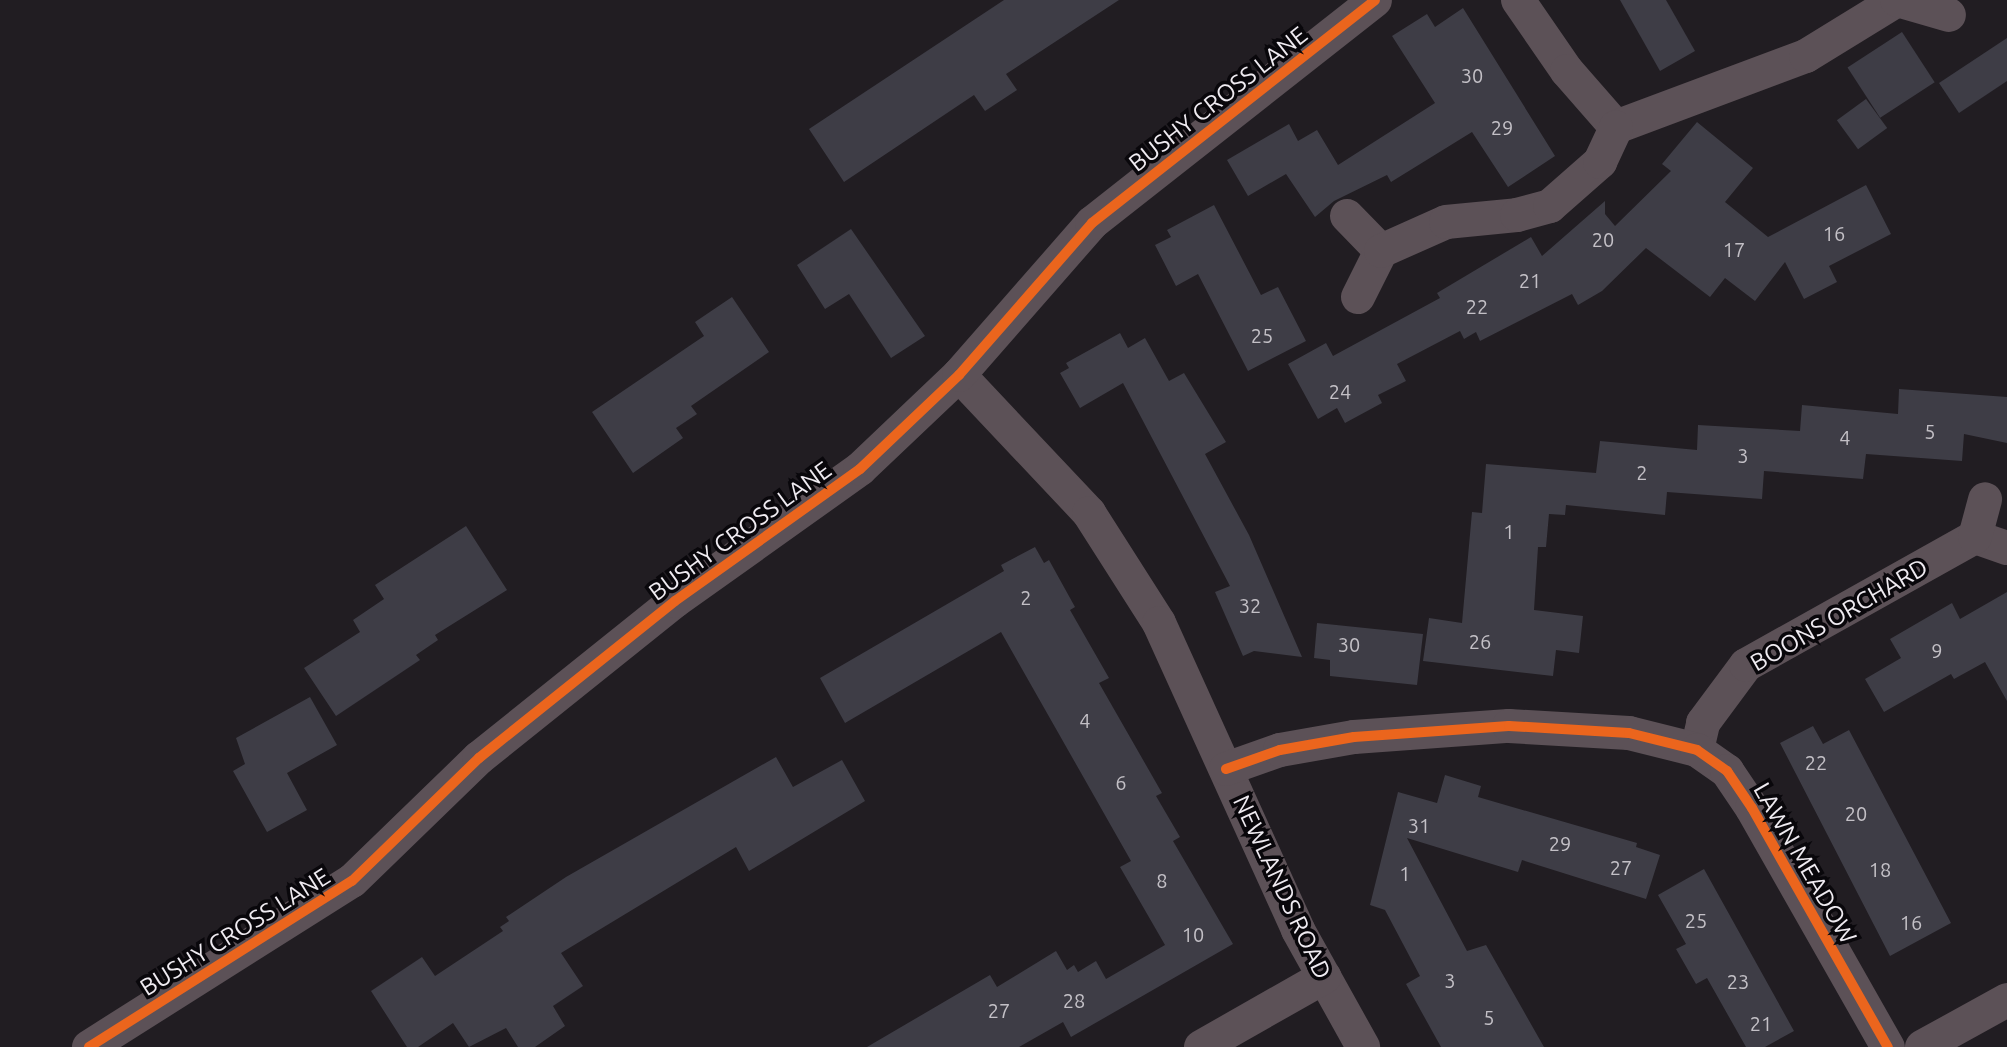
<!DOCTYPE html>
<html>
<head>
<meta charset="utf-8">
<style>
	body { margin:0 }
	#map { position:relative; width:2007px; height:1047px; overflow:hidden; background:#211d22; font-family:Ubuntu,sans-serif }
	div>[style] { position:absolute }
	.building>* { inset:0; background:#3e3d46; transform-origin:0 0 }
	.street>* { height:34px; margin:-17px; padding:0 17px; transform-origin:17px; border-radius:17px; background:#5c5157 }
	.cycleway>* { height:10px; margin:-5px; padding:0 5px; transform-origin:5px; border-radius:5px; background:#eb651d }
	span { translate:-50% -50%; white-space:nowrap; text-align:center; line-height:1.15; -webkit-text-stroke:7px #09070b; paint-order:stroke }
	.number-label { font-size:20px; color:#c3c0c6 }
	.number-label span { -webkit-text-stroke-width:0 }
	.street-label { font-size:24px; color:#efebf1 }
</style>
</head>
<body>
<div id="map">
	<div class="building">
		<i style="clip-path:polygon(1004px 0,1119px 0,1006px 74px,1017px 90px,985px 111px,974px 95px,844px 182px,809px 129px)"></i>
		<i style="clip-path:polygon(1620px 0,1666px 0,1695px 51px,1660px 71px)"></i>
		<i style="clip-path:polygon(1463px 8px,1555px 156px,1508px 187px,1472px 132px,1391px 182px,1387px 175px,1334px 201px,1315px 217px,1286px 174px,1248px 196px,1227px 160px,1289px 124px,1298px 141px,1317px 130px,1338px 165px,1435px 103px,1392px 36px,1427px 14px,1435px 27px)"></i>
		<i style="left:1902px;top:32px;width:60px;height:65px;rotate:57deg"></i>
		<i style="clip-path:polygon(2007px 38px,2007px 81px,1959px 113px,1939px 83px)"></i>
		<i style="left:1866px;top:99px;width:36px;height:36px;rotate:54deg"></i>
		<i style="clip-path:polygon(1697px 122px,1753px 168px,1725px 202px,1768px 237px,1866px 185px,1891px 234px,1829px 266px,1837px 282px,1804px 299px,1785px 262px,1755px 301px,1725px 278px,1710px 297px,1646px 248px,1602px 291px,1578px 305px,1572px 294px,1480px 341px,1476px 332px,1464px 339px,1460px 331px,1397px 364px,1406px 381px,1378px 395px,1382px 403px,1345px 423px,1337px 408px,1318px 419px,1288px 364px,1326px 343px,1333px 356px,1440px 298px,1437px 293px,1531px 237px,1542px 256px,1605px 201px,1605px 214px,1615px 226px,1671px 171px,1662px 164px)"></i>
		<i style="clip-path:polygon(1214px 205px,1261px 295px,1278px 287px,1306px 341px,1248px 371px,1198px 274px,1176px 286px,1155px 245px,1171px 237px,1167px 230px)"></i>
		<i style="clip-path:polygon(851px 229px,925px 336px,891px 358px,849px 294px,825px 309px,797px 265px)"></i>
		<i style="clip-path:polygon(732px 297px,769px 352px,691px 406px,697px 414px,676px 428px,683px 438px,633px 473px,592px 412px,704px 336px,695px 322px)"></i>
		<i style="clip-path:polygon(1120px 333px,1128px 348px,1145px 338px,1169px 381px,1184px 373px,1226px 442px,1205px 454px,1249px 535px,1302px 657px,1254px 651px,1243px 656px,1215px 592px,1230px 586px,1123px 383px,1080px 408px,1060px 373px,1069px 368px,1066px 363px)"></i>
		<i style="clip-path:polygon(1899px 389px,2007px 397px,2007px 443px,1964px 434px,1962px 461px,1866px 454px,1863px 479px,1764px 471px,1762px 499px,1667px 492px,1665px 515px,1566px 505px,1565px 515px,1549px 514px,1546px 547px,1538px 547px,1534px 610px,1583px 616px,1579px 653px,1556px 650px,1553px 676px,1423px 661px,1429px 618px,1462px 623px,1472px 512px,1482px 513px,1486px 464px,1596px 473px,1600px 441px,1697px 450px,1698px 425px,1800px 431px,1802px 405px,1898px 414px)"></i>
		<i style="clip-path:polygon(466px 526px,507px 590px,435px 635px,438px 640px,416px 655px,420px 660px,336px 716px,304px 668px,360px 632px,353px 620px,384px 599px,375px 585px)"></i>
		<i style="clip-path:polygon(1035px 547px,1044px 563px,1049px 560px,1075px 607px,1070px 610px,1109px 678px,1099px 683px,1162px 793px,1156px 796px,1180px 837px,1173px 841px,1233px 944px,1071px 1037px,1063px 1022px,1019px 1047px,867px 1047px,990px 975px,997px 987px,1056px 951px,1067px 970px,1074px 965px,1078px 972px,1096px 961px,1106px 979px,1165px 945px,1120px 867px,1131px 861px,1001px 632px,845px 723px,820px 678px,1004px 571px,1001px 565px)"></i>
		<i style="clip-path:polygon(2007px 592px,2007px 701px,1985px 662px,1954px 679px,1951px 674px,1884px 712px,1865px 679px,1901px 658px,1890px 639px,1952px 603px,1960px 619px)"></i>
		<i style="clip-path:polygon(1317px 623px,1423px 634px,1417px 685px,1330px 676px,1330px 660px,1314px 658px)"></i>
		<i style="clip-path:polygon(310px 697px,337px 745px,287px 773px,307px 810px,267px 832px,233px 771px,245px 764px,236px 738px)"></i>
		<i style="clip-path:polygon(1813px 726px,1823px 744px,1849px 730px,1951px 923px,1890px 956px,1780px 743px)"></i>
		<i style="clip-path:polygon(776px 757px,793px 787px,842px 760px,865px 801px,749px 871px,736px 847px,561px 953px,583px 986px,553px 1006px,565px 1026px,535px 1047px,518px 1047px,506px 1028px,469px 1047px,453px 1023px,418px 1047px,407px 1047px,371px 991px,422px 957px,435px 976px,503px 931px,500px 927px,509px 921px,506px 917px,566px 877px)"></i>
		<i style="clip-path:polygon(1445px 775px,1481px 786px,1478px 797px,1637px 843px,1636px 847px,1660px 855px,1646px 899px,1522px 860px,1518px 872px,1407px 838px,1467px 951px,1486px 945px,1544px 1047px,1441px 1047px,1406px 984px,1420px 976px,1385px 910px,1370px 905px,1398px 792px,1437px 803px)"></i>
		<i style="clip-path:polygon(1704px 869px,1794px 1031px,1765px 1047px,1746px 1047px,1707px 978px,1696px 984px,1676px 949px,1686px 944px,1658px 895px)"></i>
	</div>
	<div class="street">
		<i style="left:1518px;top:0;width:86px;rotate:55.4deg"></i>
		<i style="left:1567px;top:71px;width:74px;rotate:48.8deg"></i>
		<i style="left:1616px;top:127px;width:203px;rotate:-20.5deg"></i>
		<i style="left:1806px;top:56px;width:107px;rotate:-31.6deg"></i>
		<i style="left:1897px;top:0;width:54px;rotate:16.1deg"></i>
		<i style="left:1347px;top:216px;width:49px;rotate:45.8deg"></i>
		<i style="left:1358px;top:297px;width:51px;rotate:-63.4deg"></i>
		<i style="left:1381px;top:251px;width:71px;rotate:-24deg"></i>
		<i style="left:1446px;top:222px;width:71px;rotate:-5.6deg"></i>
		<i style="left:1517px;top:215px;width:34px;rotate:-15deg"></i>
		<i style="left:1550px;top:206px;width:67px;rotate:-41.3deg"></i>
		<i style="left:1600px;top:162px;width:38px;rotate:-65deg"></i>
		<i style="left:959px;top:375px;width:190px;rotate:46.7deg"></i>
		<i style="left:1089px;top:513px;width:130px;rotate:57.5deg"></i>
		<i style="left:1159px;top:623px;width:337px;rotate:65.6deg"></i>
		<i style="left:1298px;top:930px;width:134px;rotate:60.9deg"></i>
		<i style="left:1975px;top:537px;width:34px;rotate:19deg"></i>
		<i style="left:1697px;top:750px;width:28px;rotate:-77deg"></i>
		<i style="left:1703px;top:723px;width:72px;rotate:-53.4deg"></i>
		<i style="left:1746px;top:665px;width:262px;rotate:-29.2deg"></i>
		<i style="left:1975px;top:537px;width:39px;rotate:-75deg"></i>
		<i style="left:1226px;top:769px;width:57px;rotate:-19.4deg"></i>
		<i style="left:1280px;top:750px;width:75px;rotate:-10deg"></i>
		<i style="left:1354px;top:737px;width:155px;rotate:-4.1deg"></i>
		<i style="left:1509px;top:726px;width:120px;rotate:3.3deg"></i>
		<i style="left:1629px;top:733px;width:70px;rotate:14deg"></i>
		<i style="left:1697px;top:750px;width:37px;rotate:35deg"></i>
		<i style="left:1727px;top:771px;width:45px;rotate:56deg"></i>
		<i style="left:1752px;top:808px;width:275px;rotate:60.4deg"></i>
		<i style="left:89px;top:1047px;width:311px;rotate:-32.3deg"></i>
		<i style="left:352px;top:881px;width:177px;rotate:-44.1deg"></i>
		<i style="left:479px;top:758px;width:251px;rotate:-38.7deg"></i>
		<i style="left:675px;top:601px;width:227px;rotate:-35.5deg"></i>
		<i style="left:860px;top:469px;width:137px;rotate:-43.5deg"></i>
		<i style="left:959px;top:375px;width:202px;rotate:-48.8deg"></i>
		<i style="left:1092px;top:223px;width:360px;rotate:-38.2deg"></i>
		<i style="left:1201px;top:1047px;width:142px;rotate:-29.6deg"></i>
		<i style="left:1922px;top:1047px;width:97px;rotate:-28.9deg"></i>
	</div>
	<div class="cycleway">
		<i style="left:1226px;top:769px;width:57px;rotate:-19.4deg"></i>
		<i style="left:1280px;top:750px;width:75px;rotate:-10deg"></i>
		<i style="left:1354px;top:737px;width:155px;rotate:-4.1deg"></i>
		<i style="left:1509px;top:726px;width:120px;rotate:3.3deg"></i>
		<i style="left:1629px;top:733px;width:70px;rotate:14deg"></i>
		<i style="left:1697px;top:750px;width:37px;rotate:35deg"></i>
		<i style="left:1727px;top:771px;width:45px;rotate:56deg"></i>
		<i style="left:1752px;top:808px;width:275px;rotate:60.4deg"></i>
		<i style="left:89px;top:1047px;width:311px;rotate:-32.3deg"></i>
		<i style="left:352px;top:881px;width:177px;rotate:-44.1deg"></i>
		<i style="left:479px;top:758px;width:251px;rotate:-38.7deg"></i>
		<i style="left:675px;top:601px;width:227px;rotate:-35.5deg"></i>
		<i style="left:860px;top:469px;width:137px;rotate:-43.5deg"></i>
		<i style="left:959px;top:375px;width:202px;rotate:-48.8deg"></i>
		<i style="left:1092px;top:223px;width:360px;rotate:-38.2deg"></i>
	</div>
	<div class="number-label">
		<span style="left:1472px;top:75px">30</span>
		<span style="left:1502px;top:127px">29</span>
		<span style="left:1834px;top:233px">16</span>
		<span style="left:1603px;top:239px">20</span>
		<span style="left:1734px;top:249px">17</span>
		<span style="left:1530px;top:280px">21</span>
		<span style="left:1477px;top:306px">22</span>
		<span style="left:1262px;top:335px">25</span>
		<span style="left:1340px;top:391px">24</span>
		<span style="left:1930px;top:431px">5</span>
		<span style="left:1845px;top:437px">4</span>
		<span style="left:1743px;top:455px">3</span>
		<span style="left:1642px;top:472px">2</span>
		<span style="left:1509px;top:531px">1</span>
		<span style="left:1026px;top:597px">2</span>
		<span style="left:1250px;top:605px">32</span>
		<span style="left:1480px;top:641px">26</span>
		<span style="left:1349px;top:644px">30</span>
		<span style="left:1937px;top:650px">9</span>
		<span style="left:1085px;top:720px">4</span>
		<span style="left:1816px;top:762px">22</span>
		<span style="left:1121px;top:782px">6</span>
		<span style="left:1856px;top:813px">20</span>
		<span style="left:1419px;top:825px">31</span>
		<span style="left:1560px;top:843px">29</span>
		<span style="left:1621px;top:867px">27</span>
		<span style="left:1880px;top:869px">18</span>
		<span style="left:1405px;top:873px">1</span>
		<span style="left:1162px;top:880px">8</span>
		<span style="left:1696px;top:920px">25</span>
		<span style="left:1911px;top:922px">16</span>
		<span style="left:1193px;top:934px">10</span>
		<span style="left:1450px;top:980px">3</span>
		<span style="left:1738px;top:981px">23</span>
		<span style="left:1074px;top:1000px">28</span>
		<span style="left:999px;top:1010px">27</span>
		<span style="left:1489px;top:1017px">5</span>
		<span style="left:1761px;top:1023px">21</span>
	</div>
	<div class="street-label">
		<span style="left:1218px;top:99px;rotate:-38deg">BUSHY CROSS LANE</span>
		<span style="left:740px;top:531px;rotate:-36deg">BUSHY CROSS LANE</span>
		<span style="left:1839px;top:615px;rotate:-30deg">BOONS ORCHARD</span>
		<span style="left:1805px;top:863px;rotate:60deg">LAWN MEADOW</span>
		<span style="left:1282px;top:887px;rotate:65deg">NEWLANDS ROAD</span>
		<span style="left:235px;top:932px;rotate:-32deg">BUSHY CROSS LANE</span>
	</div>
</div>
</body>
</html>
